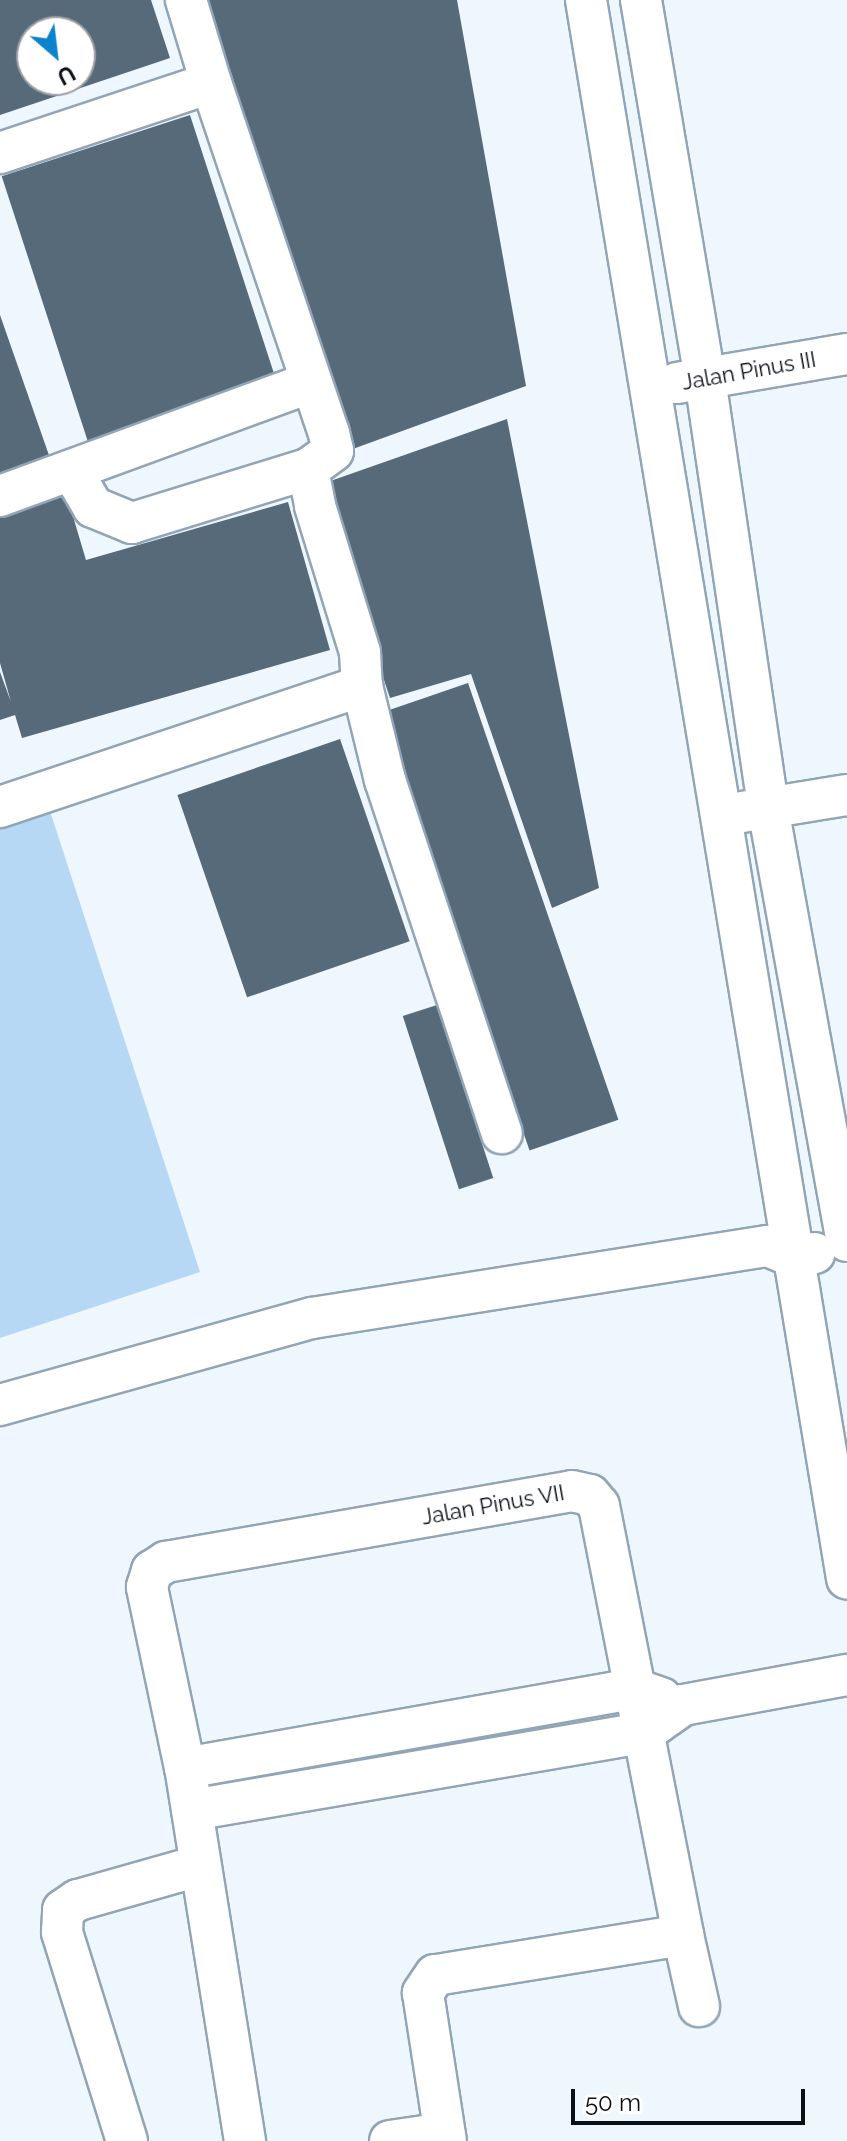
<!DOCTYPE html>
<html>
<head>
<meta charset="utf-8">
<style>
	body { margin:0 }
	#map { position:relative; width:847px; height:2141px; overflow:hidden; background:#eef6fe; font-family:Raleway,sans-serif }
	div>[style] { position:absolute }
	.green>* { inset:0; background:#b7d8f5 }
	.building>* { inset:0; background:#576a7a; transform-origin:0 0 }
	.roads { filter:drop-shadow(2px 0 #91a5b6) drop-shadow(-2px 0 #91a5b6) drop-shadow(0 2px #91a5b6) drop-shadow(0 -2px #91a5b6) }
	.minor>* { height:40px; margin:-20px; padding:0 20px; transform-origin:20px; border-radius:20px; background:#fff }
	span { translate:-50% -50%; white-space:nowrap; text-align:center; line-height:1.15; -webkit-text-stroke:7px #fff; paint-order:stroke }
	.street-label { font-size:22px; color:#091016 }
	.north { position:absolute; left:16px; top:16px; width:80px; height:80px; box-sizing:border-box; background:#fff; border:2px solid #9d9fa2; border-radius:50%; rotate:152deg; font-size:22px; font-weight:700; line-height:32px; text-align:center; color:#091016 }
	.north::after { content:''; display:block; margin:auto; width:28px; height:36px; background:#0c83cc; clip-path:polygon(50% 0,100% 100%,50% 72%,0 100%) }
	.scale { position:absolute; left:571px; top:2089px; width:234px; height:36px; box-sizing:border-box; border:4px solid #091016; border-top:0; padding-left:10px; font-size:24px; line-height:28px; white-space:nowrap; color:#091016; -webkit-text-stroke:6px #fff; paint-order:stroke }
</style>
</head>
<body>
<div id="map">
	<div class="green">
		<i style="clip-path:polygon(50px 811px,200px 1272px,0 1338px,0 827px)"></i>
	</div>
	<div class="building">
		<i style="clip-path:polygon(evenodd,0 0,151px 0,170px 58px,0 115px,0 0,32px 32px,80px 32px,80px 80px,32px 80px,32px 32px)"></i>
		<i style="clip-path:polygon(200px 0,457px 0,526px 386px,350px 450px)"></i>
		<i style="left:190px;top:115px;width:282px;height:198px;rotate:72deg"></i>
		<i style="clip-path:polygon(0 315px,51px 461px,0 478px)"></i>
		<i style="clip-path:polygon(507px 419px,599px 888px,552px 908px,471px 674px,390px 698px,319px 485px)"></i>
		<i style="clip-path:polygon(66px 493px,86px 560px,288px 502px,330px 650px,22px 738px,15px 715px,0 720px,0 672px,11px 702px,0 663px,0 512px)"></i>
		<i style="left:468px;top:683px;width:462px;height:94px;rotate:71deg"></i>
		<i style="left:340px;top:739px;width:214px;height:172px;rotate:71deg"></i>
		<i style="left:437px;top:1005px;width:182px;height:36px;rotate:72deg"></i>
	</div>
	<div class="roads">
		<div class="minor">
			<i style="left:186px;top:0;width:87px;rotate:73.2deg"></i>
			<i style="left:586px;top:0;width:1600px;rotate:80.61deg"></i>
			<i style="left:641px;top:0;width:384px;rotate:80.4deg"></i>
			<i style="left:705px;top:379px;width:434px;rotate:81.6deg"></i>
			<i style="left:768px;top:808px;width:440px;rotate:79.7deg"></i>
			<i style="left:0;top:153px;width:222px;rotate:-18.4deg"></i>
			<i style="left:211px;top:83px;width:369px;rotate:71.4deg"></i>
			<i style="left:329px;top:433px;width:18px;rotate:77deg"></i>
			<i style="left:333px;top:451px;width:31px;rotate:144deg"></i>
			<i style="left:308px;top:469px;width:38px;rotate:79deg"></i>
			<i style="left:315px;top:506px;width:153px;rotate:72.9deg"></i>
			<i style="left:360px;top:652px;width:34px;rotate:87deg"></i>
			<i style="left:362px;top:686px;width:97px;rotate:76.3deg"></i>
			<i style="left:385px;top:780px;width:372px;rotate:71.7deg"></i>
			<i style="left:677px;top:383px;width:172px;rotate:-9.7deg"></i>
			<i style="left:72px;top:471px;width:42px;rotate:59.7deg"></i>
			<i style="left:93px;top:507px;width:42px;rotate:22.3deg"></i>
			<i style="left:132px;top:523px;width:184px;rotate:-17.1deg"></i>
			<i style="left:0;top:496px;width:331px;rotate:-20.1deg"></i>
			<i style="left:0;top:807px;width:382px;rotate:-18.5deg"></i>
			<i style="left:742px;top:812px;width:106px;rotate:-9.2deg"></i>
			<i style="left:0;top:1405px;width:324px;rotate:-15.6deg"></i>
			<i style="left:312px;top:1318px;width:462px;rotate:-9deg"></i>
			<i style="left:768px;top:1246px;width:28px;rotate:23deg"></i>
			<i style="left:794px;top:1257px;width:21px;rotate:-11deg"></i>
			<i style="left:185px;top:1768px;width:457px;rotate:-10deg"></i>
			<i style="left:635px;top:1689px;width:28px;rotate:19deg"></i>
			<i style="left:192px;top:1810px;width:458px;rotate:-9.7deg"></i>
			<i style="left:643px;top:1733px;width:49px;rotate:-35deg"></i>
			<i style="left:683px;top:1705px;width:167px;rotate:-10.4deg"></i>
			<i style="left:683px;top:1935px;width:73px;rotate:77.3deg"></i>
			<i style="left:127px;top:2141px;width:219px;rotate:-107.3deg"></i>
			<i style="left:62px;top:1932px;width:22px;rotate:-87deg"></i>
			<i style="left:63px;top:1910px;width:18px;rotate:-34deg"></i>
			<i style="left:78px;top:1900px;width:125px;rotate:-15.8deg"></i>
			<i style="left:245px;top:2141px;width:378px;rotate:-99.1deg"></i>
			<i style="left:185px;top:1768px;width:185px;rotate:-101.9deg"></i>
			<i style="left:147px;top:1587px;width:17px;rotate:-73deg"></i>
			<i style="left:152px;top:1571px;width:17px;rotate:-33deg"></i>
			<i style="left:166px;top:1562px;width:412px;rotate:-9.9deg"></i>
			<i style="left:572px;top:1491px;width:18px;rotate:13deg"></i>
			<i style="left:590px;top:1495px;width:14px;rotate:51deg"></i>
			<i style="left:599px;top:1506px;width:437px;rotate:78.9deg"></i>
			<i style="left:683px;top:1935px;width:251px;rotate:170.8deg"></i>
			<i style="left:435px;top:1975px;width:22px;rotate:124deg"></i>
			<i style="left:423px;top:1993px;width:150px;rotate:81.2deg"></i>
			<i style="left:390px;top:2141px;width:55px;rotate:-8.4deg"></i>
		</div>
	</div>
	<div class="street-label">
		<span style="left:749px;top:371px;rotate:-10deg">Jalan Pinus III</span>
		<span style="left:493px;top:1505px;rotate:-10deg">Jalan Pinus VII</span>
	</div>
	<div class="north">U</div>
	<div class="scale">50 m</div>
</div>
</body>
</html>
